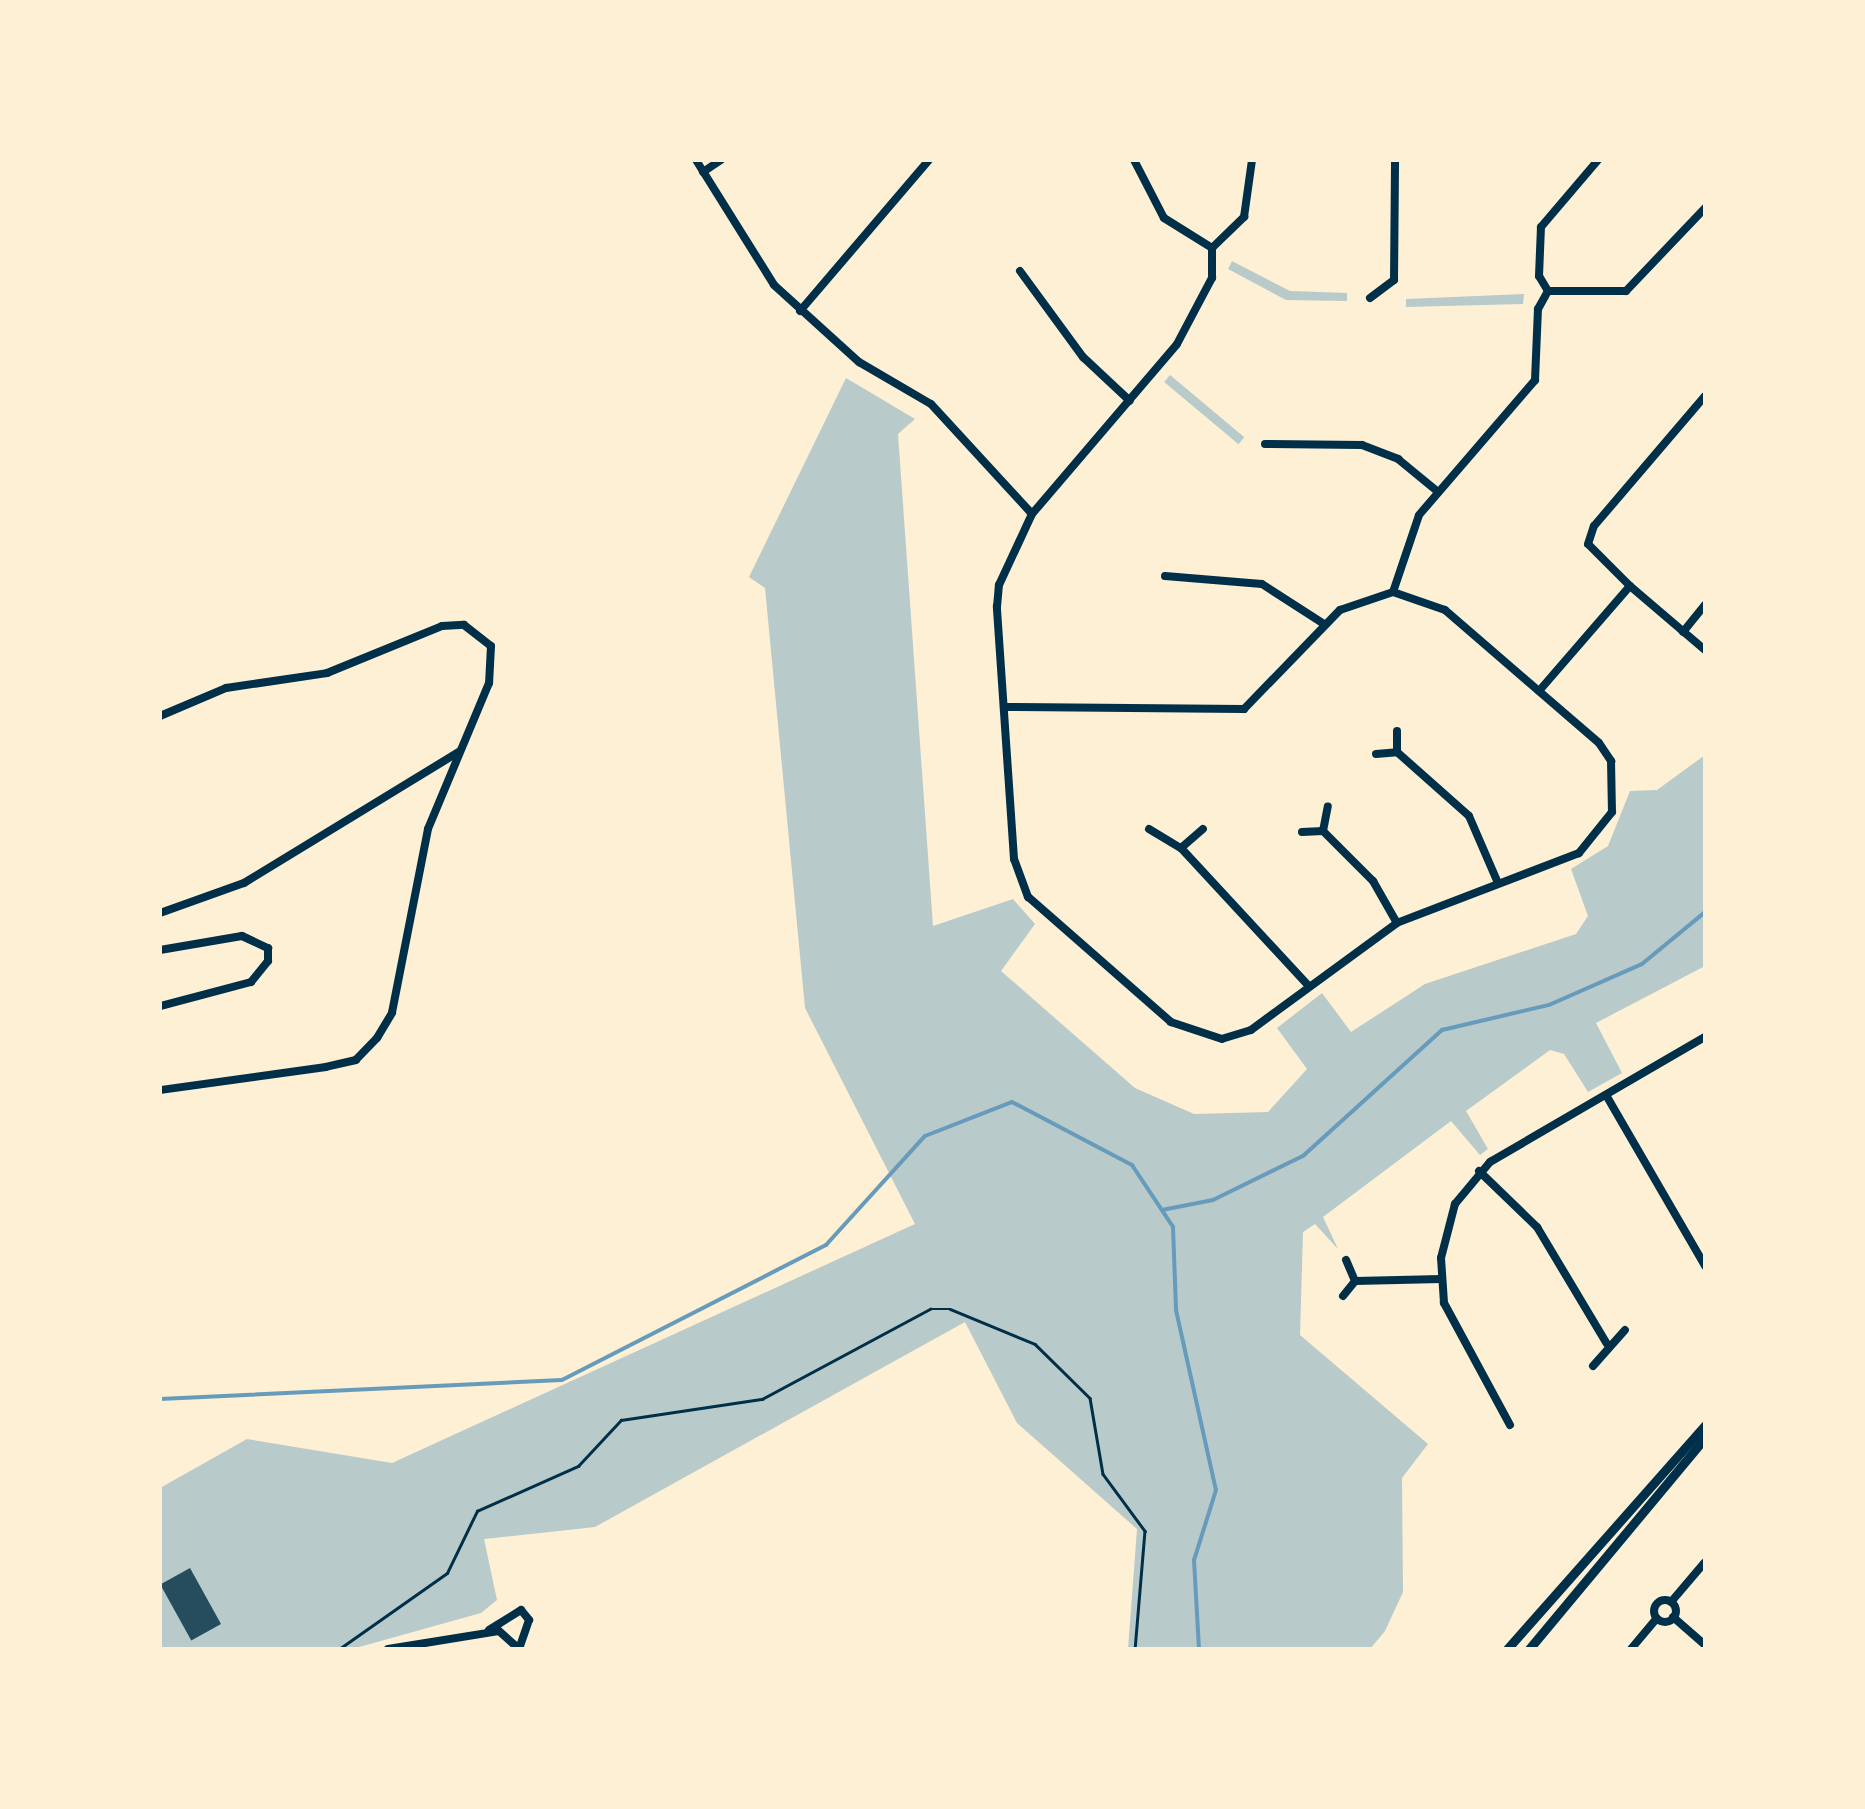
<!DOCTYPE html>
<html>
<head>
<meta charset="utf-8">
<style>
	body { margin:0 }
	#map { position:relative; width:1865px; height:1809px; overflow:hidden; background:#fdf0d5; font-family:Commissioner,sans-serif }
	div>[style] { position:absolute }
	.green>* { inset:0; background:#b9caca; transform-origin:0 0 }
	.stream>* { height:4px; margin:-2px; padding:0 2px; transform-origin:2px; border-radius:2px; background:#669bbc }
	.building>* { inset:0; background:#264d5e; transform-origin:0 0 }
	.path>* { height:2.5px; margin:-1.25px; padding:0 1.25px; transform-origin:1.25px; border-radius:1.25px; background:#003049 }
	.minor>* { height:8px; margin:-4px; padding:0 4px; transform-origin:4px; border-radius:4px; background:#003049 }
	.minor>.ring { margin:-4px; padding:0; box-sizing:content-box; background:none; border:8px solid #003049; border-radius:50% }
	.tertiary>* { height:9px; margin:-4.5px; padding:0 4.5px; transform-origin:4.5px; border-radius:4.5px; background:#003049 }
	span { translate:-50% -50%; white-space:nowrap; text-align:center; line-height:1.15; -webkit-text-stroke:8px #fdf0d5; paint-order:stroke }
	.frame { position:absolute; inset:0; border:162px solid #fdf0d5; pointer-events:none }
</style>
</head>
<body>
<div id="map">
	<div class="green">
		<i style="clip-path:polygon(1232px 261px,1290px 291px,1347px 293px,1347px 301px,1286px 300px,1228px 269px)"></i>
		<i style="clip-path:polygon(1524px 294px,1523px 304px,1406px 307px,1406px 299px)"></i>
		<i style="left:1170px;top:375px;width:97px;height:9px;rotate:40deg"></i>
		<i style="clip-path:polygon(846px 378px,915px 419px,898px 434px,933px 926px,1013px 899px,1035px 924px,1001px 971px,1135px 1088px,1194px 1114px,1268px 1112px,1307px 1069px,1277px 1028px,1322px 993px,1351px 1032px,1425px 984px,1576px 934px,1588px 916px,1571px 869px,1608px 846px,1630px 791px,1657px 790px,1705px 755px,1705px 966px,1596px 1023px,1622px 1073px,1588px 1092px,1564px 1054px,1550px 1050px,1466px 1111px,1488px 1149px,1480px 1155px,1451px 1121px,1323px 1217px,1338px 1249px,1315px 1224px,1303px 1232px,1300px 1335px,1428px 1444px,1402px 1478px,1403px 1592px,1385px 1631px,1370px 1649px,1128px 1649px,1137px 1529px,1017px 1423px,965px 1322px,595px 1527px,484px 1539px,497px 1600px,481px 1613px,352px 1649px,160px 1649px,160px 1488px,247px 1439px,392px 1463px,915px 1224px,805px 1008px,765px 588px,749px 577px)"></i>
	</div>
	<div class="stream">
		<i style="left:1162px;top:1210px;width:52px;rotate:-11.1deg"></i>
		<i style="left:1213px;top:1200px;width:100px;rotate:-26.1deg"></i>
		<i style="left:1303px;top:1156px;width:188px;rotate:-42.2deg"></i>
		<i style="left:1442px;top:1030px;width:110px;rotate:-13.2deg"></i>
		<i style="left:1549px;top:1005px;width:102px;rotate:-23.8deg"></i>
		<i style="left:1642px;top:964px;width:82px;rotate:-39.5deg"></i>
		<i style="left:160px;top:1399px;width:402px;rotate:-2.7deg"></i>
		<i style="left:562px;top:1380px;width:297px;rotate:-27.1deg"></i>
		<i style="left:826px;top:1245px;width:147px;rotate:-47.8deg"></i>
		<i style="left:925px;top:1136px;width:93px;rotate:-21.3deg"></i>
		<i style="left:1012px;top:1102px;width:136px;rotate:27.7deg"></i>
		<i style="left:1132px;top:1165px;width:74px;rotate:56.5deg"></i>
		<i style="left:1173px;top:1227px;width:83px;rotate:87.9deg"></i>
		<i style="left:1176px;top:1310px;width:184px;rotate:77.5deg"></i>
		<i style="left:1216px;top:1490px;width:73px;rotate:107.4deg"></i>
		<i style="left:1194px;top:1560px;width:89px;rotate:86.8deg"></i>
	</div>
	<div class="building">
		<i style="left:190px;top:1568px;width:64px;height:34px;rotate:61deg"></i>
	</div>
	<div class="path">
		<i style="left:339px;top:1649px;width:132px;rotate:-35.1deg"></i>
		<i style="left:447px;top:1573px;width:69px;rotate:-64.2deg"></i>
		<i style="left:477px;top:1511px;width:111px;rotate:-24deg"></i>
		<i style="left:578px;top:1466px;width:63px;rotate:-46.9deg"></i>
		<i style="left:621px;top:1420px;width:143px;rotate:-8.5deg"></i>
		<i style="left:762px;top:1399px;width:191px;rotate:-28.2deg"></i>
		<i style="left:930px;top:1309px;width:20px"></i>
		<i style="left:950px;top:1309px;width:92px;rotate:22.4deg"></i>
		<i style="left:1035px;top:1344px;width:77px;rotate:44.5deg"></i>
		<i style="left:1090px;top:1398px;width:77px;rotate:80.3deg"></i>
		<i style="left:1103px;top:1474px;width:71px;rotate:53.6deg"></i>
		<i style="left:1145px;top:1531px;width:118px;rotate:94.8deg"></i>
	</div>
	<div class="minor">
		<i style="left:696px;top:160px;width:147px;rotate:58deg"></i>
		<i style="left:774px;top:285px;width:115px;rotate:42.2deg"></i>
		<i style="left:859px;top:362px;width:83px;rotate:30.3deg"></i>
		<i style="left:931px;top:404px;width:149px;rotate:47.4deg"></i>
		<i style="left:1134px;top:160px;width:65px;rotate:62.7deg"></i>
		<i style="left:1164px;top:218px;width:57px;rotate:32deg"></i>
		<i style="left:703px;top:172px;width:22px;rotate:-34deg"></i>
		<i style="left:1020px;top:271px;width:107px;rotate:53.8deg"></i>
		<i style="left:1083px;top:357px;width:64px;rotate:43.1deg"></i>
		<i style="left:1548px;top:291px;width:78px"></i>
		<i style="left:1626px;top:291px;width:115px;rotate:-46.4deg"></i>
		<i style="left:1370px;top:298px;width:30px;rotate:-37deg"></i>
		<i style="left:1394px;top:280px;width:120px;rotate:-89.5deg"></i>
		<i style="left:800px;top:311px;width:199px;rotate:-49.5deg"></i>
		<i style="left:1265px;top:444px;width:97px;rotate:0.6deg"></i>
		<i style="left:1362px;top:445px;width:39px;rotate:21deg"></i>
		<i style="left:1398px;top:459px;width:50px;rotate:39.4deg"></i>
		<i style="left:1165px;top:576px;width:97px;rotate:4.7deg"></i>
		<i style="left:1262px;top:584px;width:74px;rotate:32.8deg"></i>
		<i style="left:1630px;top:586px;width:99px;rotate:40.5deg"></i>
		<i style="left:1393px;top:592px;width:81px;rotate:-71.3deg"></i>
		<i style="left:1419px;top:515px;width:178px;rotate:-49.3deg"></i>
		<i style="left:1535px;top:380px;width:71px;rotate:-87.6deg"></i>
		<i style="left:1538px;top:309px;width:21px;rotate:-61deg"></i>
		<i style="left:1548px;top:291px;width:17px;rotate:-121deg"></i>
		<i style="left:1539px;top:276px;width:49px;rotate:-87.7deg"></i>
		<i style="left:1541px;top:227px;width:88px;rotate:-49.6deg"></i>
		<i style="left:1683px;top:632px;width:35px;rotate:-51deg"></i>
		<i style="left:1539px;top:691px;width:139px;rotate:-49.1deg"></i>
		<i style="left:1630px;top:586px;width:59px;rotate:-135deg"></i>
		<i style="left:1588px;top:544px;width:19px;rotate:-72deg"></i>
		<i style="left:1594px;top:526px;width:171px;rotate:-49.5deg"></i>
		<i style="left:1004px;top:707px;width:240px;rotate:0.5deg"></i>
		<i style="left:1244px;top:709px;width:138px;rotate:-45.9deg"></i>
		<i style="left:1340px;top:610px;width:56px;rotate:-18.8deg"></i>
		<i style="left:1393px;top:592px;width:55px;rotate:19.1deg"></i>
		<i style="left:1445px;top:610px;width:203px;rotate:40.8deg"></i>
		<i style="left:1599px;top:743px;width:22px;rotate:56deg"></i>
		<i style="left:1611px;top:761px;width:51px;rotate:88.9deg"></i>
		<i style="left:1612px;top:812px;width:53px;rotate:128.8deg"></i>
		<i style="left:1579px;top:853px;width:195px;rotate:159deg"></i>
		<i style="left:1397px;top:923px;width:181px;rotate:143.8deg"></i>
		<i style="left:1251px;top:1030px;width:30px;rotate:163deg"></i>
		<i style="left:1222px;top:1039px;width:54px;rotate:-161.6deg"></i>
		<i style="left:1171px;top:1022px;width:190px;rotate:-138.8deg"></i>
		<i style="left:1028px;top:897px;width:40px;rotate:-110.2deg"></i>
		<i style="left:1014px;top:859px;width:253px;rotate:-93.9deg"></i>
		<i style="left:997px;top:607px;width:22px;rotate:-85deg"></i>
		<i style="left:999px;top:585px;width:78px;rotate:-65.1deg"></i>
		<i style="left:1032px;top:514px;width:223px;rotate:-49.5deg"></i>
		<i style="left:1177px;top:344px;width:75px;rotate:-62.1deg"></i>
		<i style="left:1212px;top:278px;width:30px;rotate:-90deg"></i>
		<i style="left:1212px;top:248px;width:45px;rotate:-44.1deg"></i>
		<i style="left:1244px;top:217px;width:58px;rotate:-82deg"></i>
		<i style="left:160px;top:716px;width:72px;rotate:-23deg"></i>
		<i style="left:226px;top:688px;width:102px;rotate:-8.4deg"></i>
		<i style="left:327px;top:673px;width:124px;rotate:-22.2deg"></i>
		<i style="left:442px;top:626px;width:22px;rotate:-3deg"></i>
		<i style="left:464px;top:625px;width:34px;rotate:38deg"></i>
		<i style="left:491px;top:646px;width:37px;rotate:93deg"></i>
		<i style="left:489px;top:683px;width:158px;rotate:112.7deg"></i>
		<i style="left:428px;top:829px;width:187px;rotate:101.1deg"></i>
		<i style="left:392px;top:1013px;width:29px;rotate:121deg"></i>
		<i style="left:377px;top:1038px;width:30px;rotate:134deg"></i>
		<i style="left:356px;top:1060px;width:31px;rotate:167deg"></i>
		<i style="left:326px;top:1067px;width:168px;rotate:172.1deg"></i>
		<i style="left:1397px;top:752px;width:96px;rotate:41.6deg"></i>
		<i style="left:1469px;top:816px;width:73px;rotate:66.6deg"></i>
		<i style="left:1376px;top:754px;width:21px;rotate:-5deg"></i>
		<i style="left:1397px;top:752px;width:21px;rotate:-90deg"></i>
		<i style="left:1149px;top:829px;width:37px;rotate:31deg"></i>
		<i style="left:1181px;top:848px;width:29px;rotate:-41deg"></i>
		<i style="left:1323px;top:831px;width:71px;rotate:45deg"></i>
		<i style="left:1373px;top:881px;width:48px;rotate:60.3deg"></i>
		<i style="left:1302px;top:832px;width:21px;rotate:-3deg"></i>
		<i style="left:1323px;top:831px;width:25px;rotate:-79deg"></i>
		<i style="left:1181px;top:848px;width:188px;rotate:47.2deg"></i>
		<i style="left:160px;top:913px;width:89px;rotate:-19.7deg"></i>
		<i style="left:244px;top:883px;width:252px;rotate:-31.4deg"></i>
		<i style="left:160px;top:950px;width:83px;rotate:-9.7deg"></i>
		<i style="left:242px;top:936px;width:29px;rotate:25deg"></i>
		<i style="left:268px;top:948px;width:13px;rotate:90deg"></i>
		<i style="left:268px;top:961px;width:27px;rotate:129deg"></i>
		<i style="left:251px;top:982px;width:94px;rotate:165.2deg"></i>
		<i style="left:1606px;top:1095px;width:198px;rotate:59.9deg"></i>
		<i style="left:1479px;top:1171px;width:81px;rotate:44deg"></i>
		<i style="left:1537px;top:1227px;width:136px;rotate:59.1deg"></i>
		<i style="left:1355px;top:1281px;width:86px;rotate:-1.3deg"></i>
		<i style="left:1343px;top:1296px;width:19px;rotate:-51deg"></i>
		<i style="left:1355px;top:1281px;width:23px;rotate:-113deg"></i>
		<i style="left:1593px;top:1366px;width:48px;rotate:-48.4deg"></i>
		<i style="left:1510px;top:1425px;width:139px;rotate:-118.4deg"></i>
		<i style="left:1444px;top:1303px;width:45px;rotate:-93.8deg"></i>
		<i style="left:1441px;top:1258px;width:56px;rotate:-75.5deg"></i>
		<i style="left:1455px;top:1204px;width:55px;rotate:-50.2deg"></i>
		<i style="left:1490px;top:1162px;width:249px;rotate:-30.2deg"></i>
		<i class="ring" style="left:1654px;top:1600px;width:14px;height:14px"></i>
		<i style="left:1671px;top:1602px;width:52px;rotate:-49.6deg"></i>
		<i style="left:1673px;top:1617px;width:43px;rotate:41.2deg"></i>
		<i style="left:489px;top:1630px;width:38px;rotate:-32deg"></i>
		<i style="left:521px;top:1610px;width:13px;rotate:51deg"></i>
		<i style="left:529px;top:1620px;width:31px;rotate:109deg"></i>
		<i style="left:388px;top:1649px;width:112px;rotate:-9.2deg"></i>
		<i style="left:499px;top:1631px;width:27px;rotate:42deg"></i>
		<i style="left:1631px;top:1649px;width:40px;rotate:-50deg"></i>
	</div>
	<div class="tertiary">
		<i style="left:1507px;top:1649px;width:299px;rotate:-48.5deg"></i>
		<i style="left:1529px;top:1649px;width:275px;rotate:-50.2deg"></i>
	</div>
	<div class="frame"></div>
</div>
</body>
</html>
